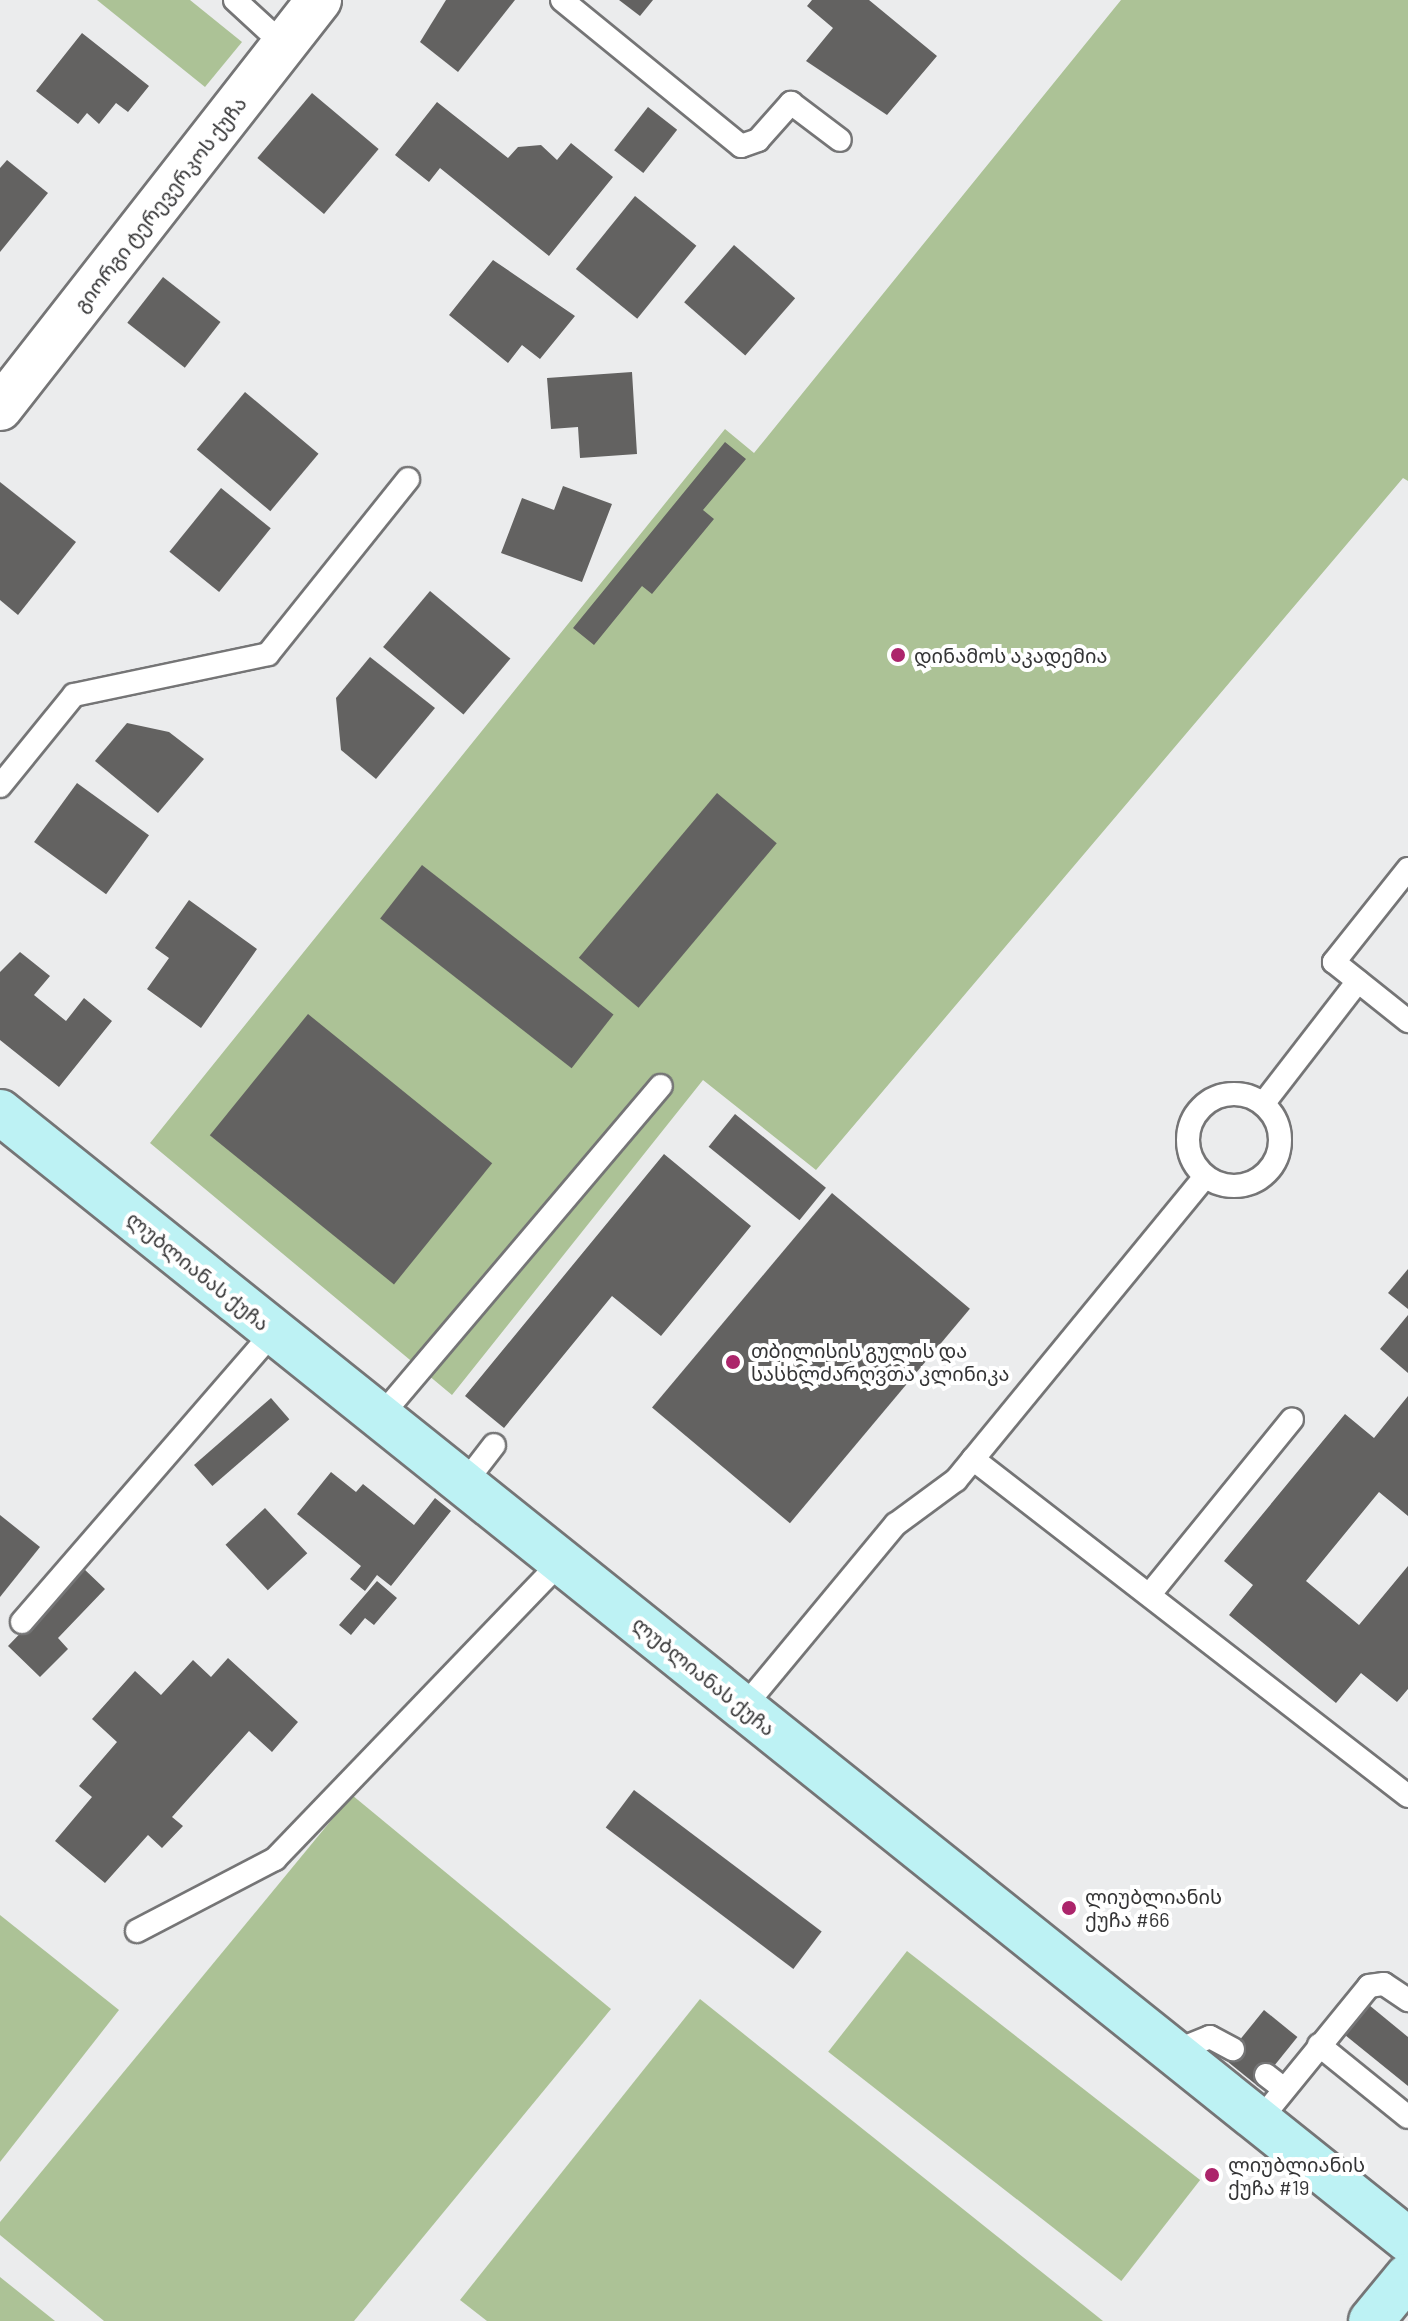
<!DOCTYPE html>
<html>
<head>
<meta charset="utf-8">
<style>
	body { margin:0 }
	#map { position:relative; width:1408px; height:2321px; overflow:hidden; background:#ebeced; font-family:Barlow,"Noto Sans Georgian",sans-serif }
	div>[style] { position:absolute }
	.green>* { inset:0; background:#acc296; transform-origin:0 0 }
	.building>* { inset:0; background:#636261; transform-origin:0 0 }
	.roads { filter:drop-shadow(2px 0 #757576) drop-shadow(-2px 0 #757576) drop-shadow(0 2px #757576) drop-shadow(0 -2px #757576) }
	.lane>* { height:22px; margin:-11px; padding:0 11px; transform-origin:11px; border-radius:11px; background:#fff }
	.lane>.ring { margin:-11px; padding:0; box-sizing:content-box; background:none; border:22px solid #fff; border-radius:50% }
	.street>* { height:44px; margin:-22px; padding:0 22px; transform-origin:22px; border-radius:22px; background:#fff }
	.secondary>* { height:44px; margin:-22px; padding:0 22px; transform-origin:22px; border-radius:22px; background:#bdf2f4 }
	.dots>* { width:22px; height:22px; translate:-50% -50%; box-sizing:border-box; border:4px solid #fff; border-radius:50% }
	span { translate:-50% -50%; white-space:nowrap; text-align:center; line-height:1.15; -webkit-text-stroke:8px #fff; paint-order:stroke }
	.street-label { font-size:20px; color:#353536 }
	.poi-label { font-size:20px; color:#353536 }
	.left { translate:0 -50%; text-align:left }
</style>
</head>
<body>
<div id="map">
	<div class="green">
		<i style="clip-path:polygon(97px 0,190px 0,242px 42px,205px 87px)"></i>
		<i style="clip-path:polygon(1121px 0,1408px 0,1408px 481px,1403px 478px,816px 1170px,703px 1080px,452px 1395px,150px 1143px,725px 429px,754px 453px)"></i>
		<i style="clip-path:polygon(352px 1795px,611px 2009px,354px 2321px,104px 2321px,0 2235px,0 2222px)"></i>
		<i style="clip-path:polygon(0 1915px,119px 2010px,0 2162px)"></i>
		<i style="left:907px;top:1951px;width:372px;height:128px;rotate:38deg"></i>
		<i style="clip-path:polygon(700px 1999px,1103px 2321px,487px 2321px,460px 2300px)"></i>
		<i style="clip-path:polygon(0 2277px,55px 2321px,0 2321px)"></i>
	</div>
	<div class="building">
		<i style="clip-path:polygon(446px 0,515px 0,458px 72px,420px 42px)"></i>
		<i style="clip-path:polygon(619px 0,653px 0,640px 16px)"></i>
		<i style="clip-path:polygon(812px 0,869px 0,937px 56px,887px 115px,806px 61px,833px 28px,807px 6px)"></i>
		<i style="clip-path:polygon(82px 33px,149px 86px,128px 112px,116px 103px,99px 124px,87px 113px,78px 124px,36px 91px)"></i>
		<i style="left:312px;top:93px;width:87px;height:85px;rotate:40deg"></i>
		<i style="clip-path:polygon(437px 102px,508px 158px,518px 147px,541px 145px,557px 160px,571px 143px,613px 177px,549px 256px,440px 168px,429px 182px,395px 155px)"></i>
		<i style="left:648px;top:107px;width:37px;height:55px;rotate:38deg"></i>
		<i style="clip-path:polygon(7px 160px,48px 193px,0 252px,0 168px)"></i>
		<i style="left:635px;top:196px;width:79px;height:94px;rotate:39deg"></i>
		<i style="left:734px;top:245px;width:81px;height:76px;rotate:41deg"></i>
		<i style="clip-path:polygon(493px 260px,575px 316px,540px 359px,522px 345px,508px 363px,449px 315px)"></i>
		<i style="left:163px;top:277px;width:73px;height:58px;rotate:38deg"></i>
		<i style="clip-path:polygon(632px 372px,637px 454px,580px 458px,578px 427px,551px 429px,547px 378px)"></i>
		<i style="left:245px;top:392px;width:96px;height:75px;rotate:40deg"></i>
		<i style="clip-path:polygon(725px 442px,746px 459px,703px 510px,714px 519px,652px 594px,642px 586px,594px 645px,573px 628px)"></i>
		<i style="clip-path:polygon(0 482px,76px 542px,18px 615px,0 600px)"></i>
		<i style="clip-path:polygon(563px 486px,612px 504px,582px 582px,501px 553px,522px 498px,554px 510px)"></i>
		<i style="left:221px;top:488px;width:64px;height:82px;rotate:39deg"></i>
		<i style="left:430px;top:591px;width:105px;height:73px;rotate:40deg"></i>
		<i style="clip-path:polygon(370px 657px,435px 708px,376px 779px,341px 750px,336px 698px)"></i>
		<i style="clip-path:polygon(127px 723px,169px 732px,204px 759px,158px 813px,95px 761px)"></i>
		<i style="left:77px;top:783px;width:89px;height:73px;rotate:36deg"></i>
		<i style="left:717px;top:793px;width:78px;height:215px;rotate:40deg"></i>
		<i style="left:422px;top:865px;width:243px;height:68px;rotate:38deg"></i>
		<i style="clip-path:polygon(189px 900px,257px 949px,201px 1028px,147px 989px,169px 958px,155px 948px)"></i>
		<i style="clip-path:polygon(20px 952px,50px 976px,34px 995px,66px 1021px,84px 998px,112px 1021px,59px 1087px,0 1040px,0 972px)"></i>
		<i style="left:308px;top:1014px;width:237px;height:156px;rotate:39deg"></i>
		<i style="left:735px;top:1114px;width:117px;height:42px;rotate:39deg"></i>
		<i style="clip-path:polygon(664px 1154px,751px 1226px,661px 1336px,612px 1296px,504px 1428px,465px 1396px)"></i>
		<i style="left:832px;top:1193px;width:180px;height:280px;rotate:40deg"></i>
		<i style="clip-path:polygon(1408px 1269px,1408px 1309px,1388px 1293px)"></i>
		<i style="clip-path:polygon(1408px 1315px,1408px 1373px,1380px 1349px)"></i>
		<i style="clip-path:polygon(1408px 1396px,1408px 1516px,1379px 1492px,1306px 1581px,1359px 1625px,1408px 1566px,1408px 1689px,1397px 1702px,1361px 1673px,1336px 1703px,1229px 1615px,1253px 1585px,1224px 1561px,1345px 1414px,1374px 1438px)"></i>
		<i style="left:271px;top:1398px;width:28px;height:102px;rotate:49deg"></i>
		<i style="clip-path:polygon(331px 1472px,356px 1492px,363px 1484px,414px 1525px,435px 1498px,451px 1511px,391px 1586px,377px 1575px,365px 1591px,350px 1579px,361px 1566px,297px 1514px)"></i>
		<i style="left:265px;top:1508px;width:62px;height:54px;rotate:47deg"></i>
		<i style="clip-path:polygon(0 1515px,40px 1547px,0 1597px)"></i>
		<i style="clip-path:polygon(83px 1568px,105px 1589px,58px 1638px,68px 1649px,40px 1677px,8px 1646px)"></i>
		<i style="clip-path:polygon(377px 1581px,397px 1598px,374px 1625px,365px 1618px,351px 1635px,339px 1625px)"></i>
		<i style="clip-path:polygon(228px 1658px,298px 1722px,272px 1752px,249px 1731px,172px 1817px,183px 1826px,162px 1848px,148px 1835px,105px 1883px,55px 1841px,92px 1797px,79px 1786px,117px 1742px,92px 1719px,135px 1671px,161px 1695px,193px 1660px,211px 1677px)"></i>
		<i style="left:634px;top:1790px;width:235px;height:47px;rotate:37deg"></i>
		<i style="clip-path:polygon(1369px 2005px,1408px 2037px,1408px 2086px,1345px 2035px)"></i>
		<i style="left:1264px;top:2010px;width:43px;height:63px;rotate:39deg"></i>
	</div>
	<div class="roads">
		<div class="lane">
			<i style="left:235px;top:0;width:67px;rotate:42.6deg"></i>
			<i style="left:562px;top:0;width:231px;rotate:39.2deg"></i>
			<i style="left:741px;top:146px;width:18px;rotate:-19deg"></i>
			<i style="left:758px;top:140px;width:50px;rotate:-48.3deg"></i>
			<i style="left:791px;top:103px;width:61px;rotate:37.1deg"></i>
			<i style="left:0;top:786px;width:117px;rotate:-50.9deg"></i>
			<i style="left:74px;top:695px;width:198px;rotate:-11.9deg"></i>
			<i style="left:268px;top:654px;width:224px;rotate:-51.3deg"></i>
			<i style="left:1408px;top:869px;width:119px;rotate:128.5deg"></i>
			<i style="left:1334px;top:962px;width:95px;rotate:38.6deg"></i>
			<i class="ring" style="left:1188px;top:1094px;width:70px;height:70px"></i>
			<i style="left:1263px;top:1104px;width:155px;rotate:-52.3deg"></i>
			<i style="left:380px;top:1417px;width:434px;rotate:-49.7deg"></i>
			<i style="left:973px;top:1459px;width:550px;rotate:37.77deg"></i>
			<i style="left:464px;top:1484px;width:49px;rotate:-52.4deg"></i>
			<i style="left:1150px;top:1594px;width:225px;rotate:-50.9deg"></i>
			<i style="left:22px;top:1622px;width:385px;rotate:-49.1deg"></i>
			<i style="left:743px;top:1708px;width:239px;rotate:-50.3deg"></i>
			<i style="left:896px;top:1524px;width:74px;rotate:-36.3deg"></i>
			<i style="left:956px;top:1480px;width:392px;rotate:-50.6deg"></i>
			<i style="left:137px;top:1931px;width:156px;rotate:-27.6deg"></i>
			<i style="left:275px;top:1859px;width:412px;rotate:-46.1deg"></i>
			<i style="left:1319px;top:2045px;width:114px;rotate:39deg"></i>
			<i style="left:1173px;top:2052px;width:40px;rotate:-22deg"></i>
			<i style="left:1210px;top:2037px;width:26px;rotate:28deg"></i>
			<i style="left:1266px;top:2075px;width:23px;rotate:38deg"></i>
			<i style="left:1259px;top:2121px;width:174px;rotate:-50.8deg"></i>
			<i style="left:1369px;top:1986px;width:15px;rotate:-8deg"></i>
			<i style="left:1384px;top:1984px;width:29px;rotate:34deg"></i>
		</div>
		<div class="street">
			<i style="left:0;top:408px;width:518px;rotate:-51.98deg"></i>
		</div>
		<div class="secondary">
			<i style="left:0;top:1112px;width:1804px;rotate:38.7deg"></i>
			<i style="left:1371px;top:2321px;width:58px;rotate:-50.6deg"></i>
		</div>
	</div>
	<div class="dots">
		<i style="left:898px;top:655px;background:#ac256b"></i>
		<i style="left:733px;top:1362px;background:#ac256b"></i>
		<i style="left:1069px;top:1908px;background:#ac256b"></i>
		<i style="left:1212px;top:2175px;background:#ac256b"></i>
	</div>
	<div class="street-label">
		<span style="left:160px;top:204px;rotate:-52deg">გიორგი ტერევერკოს ქუჩა</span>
		<span style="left:198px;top:1271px;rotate:39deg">ლუბლიანას ქუჩა</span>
		<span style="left:704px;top:1676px;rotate:39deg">ლუბლიანას ქუჩა</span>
	</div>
	<div class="poi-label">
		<span class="left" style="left:914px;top:655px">დინამოს აკადემია</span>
		<span class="left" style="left:751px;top:1362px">თბილისის გულის და<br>სასხლძარღვთა კლინიკა</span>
		<span class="left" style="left:1085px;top:1908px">ლიუბლიანის<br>ქუჩა #66</span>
		<span class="left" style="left:1228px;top:2176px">ლიუბლიანის<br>ქუჩა #19</span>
	</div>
</div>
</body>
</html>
